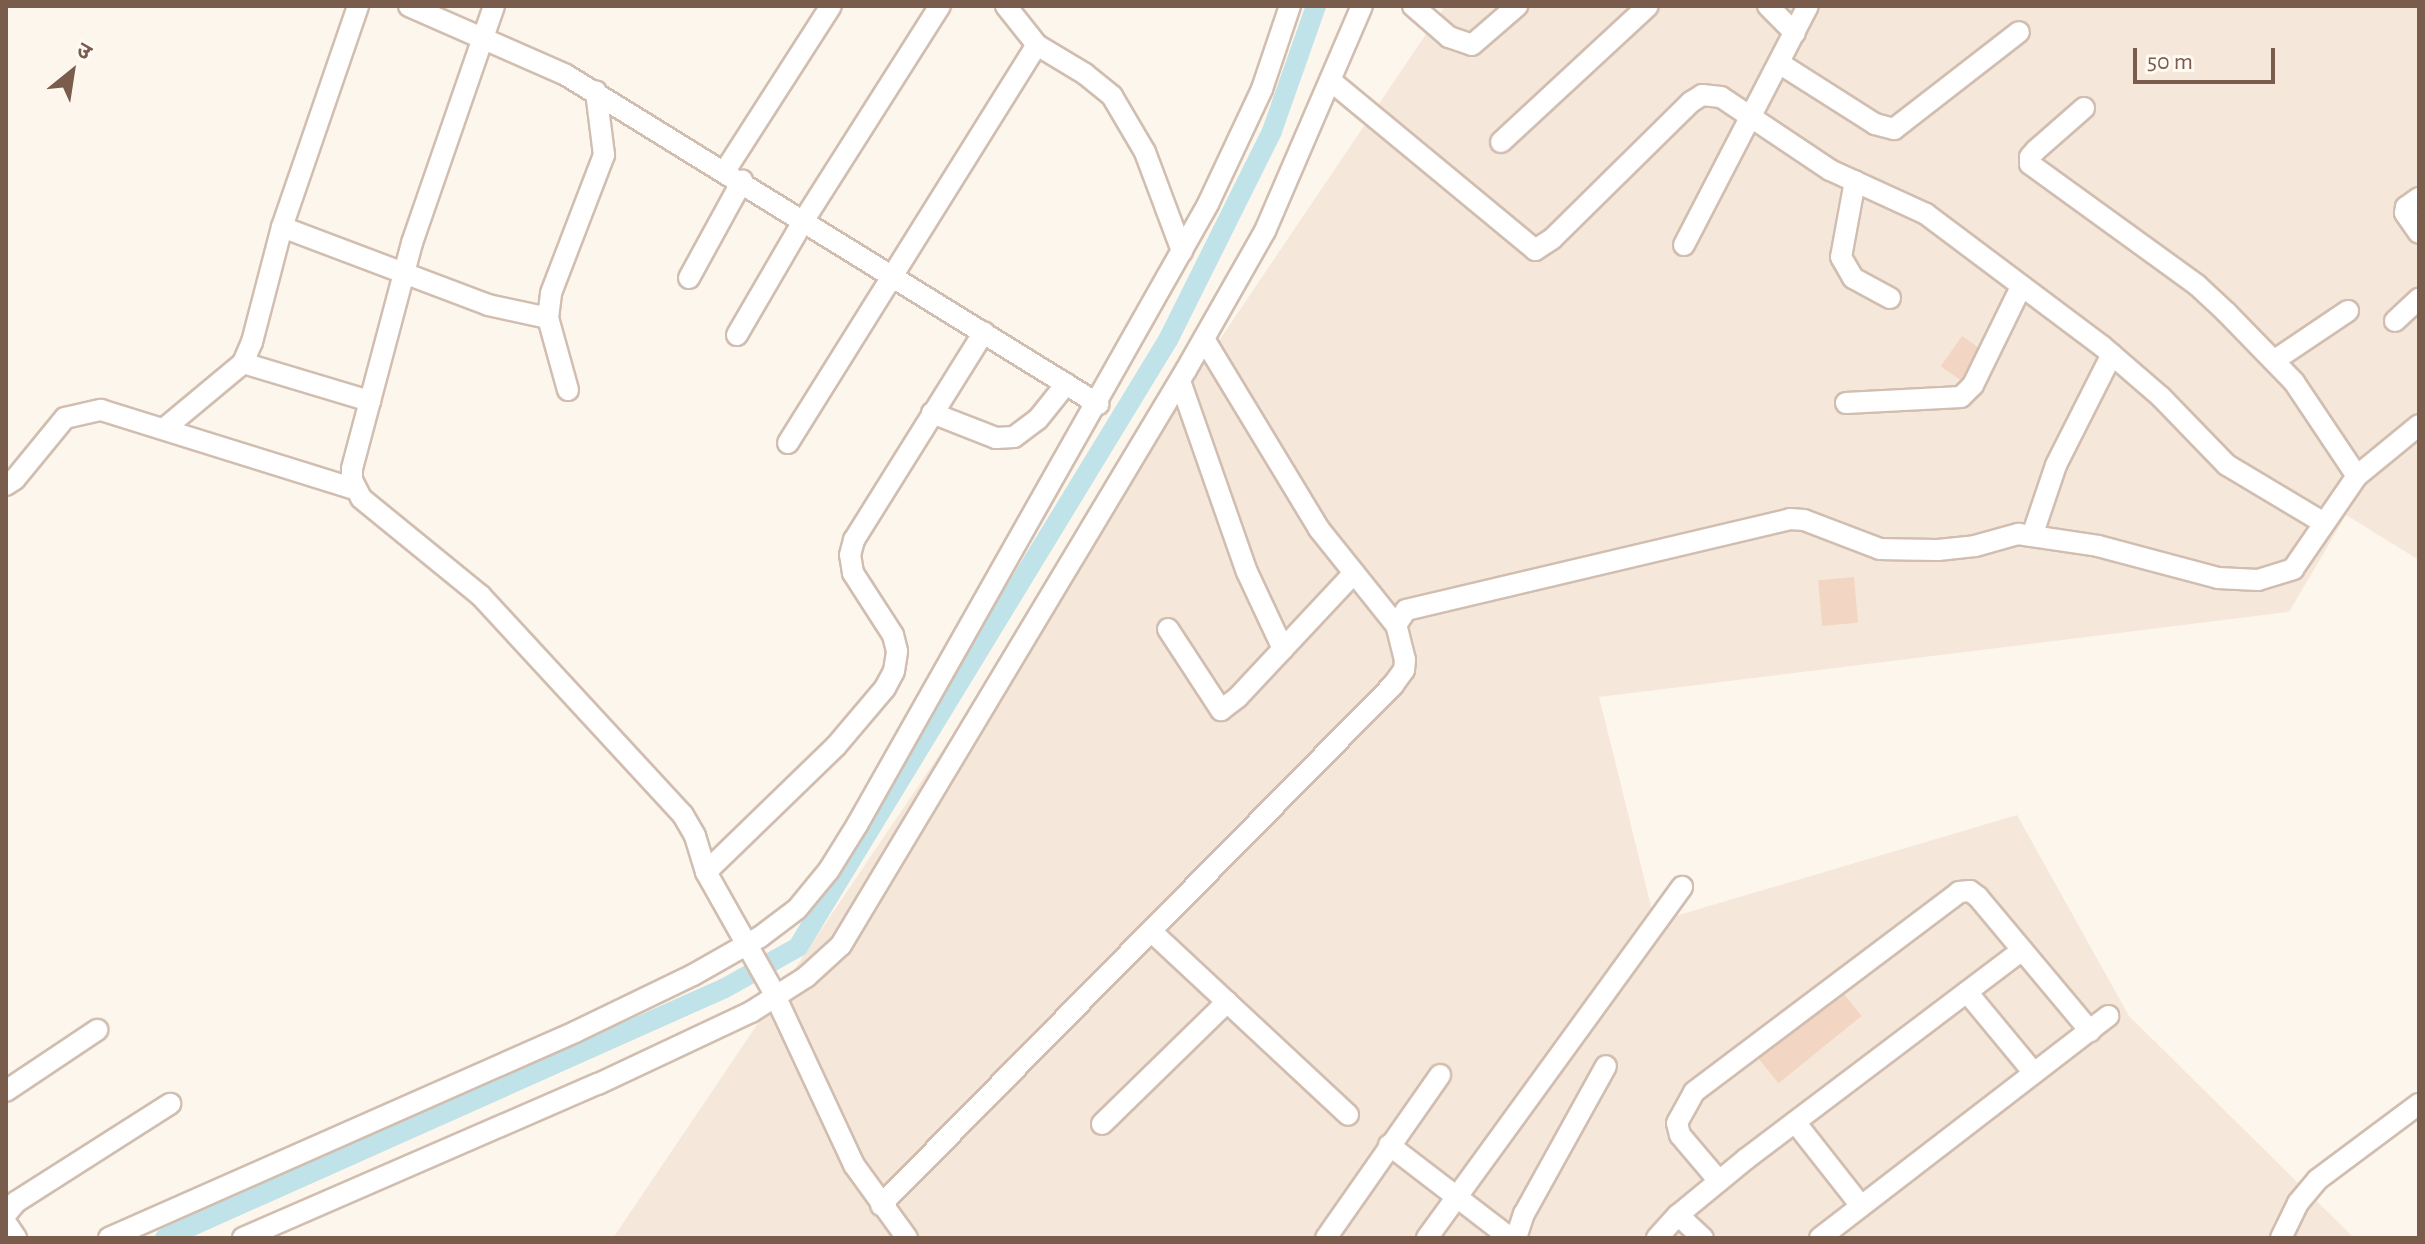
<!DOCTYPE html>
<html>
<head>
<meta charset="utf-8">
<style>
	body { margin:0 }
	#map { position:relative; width:2425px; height:1244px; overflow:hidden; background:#fdf6ec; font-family:"Alegreya Sans","Noto Sans Devanagari",sans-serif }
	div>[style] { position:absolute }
	.residential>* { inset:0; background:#f5e8da }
	.canal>* { height:20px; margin:-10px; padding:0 10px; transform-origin:10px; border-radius:10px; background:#bfe3e8 }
	.building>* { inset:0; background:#f3d5c3; transform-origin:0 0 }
	.roads { filter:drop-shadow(2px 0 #d1beb0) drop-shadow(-2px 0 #d1beb0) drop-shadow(0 2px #d1beb0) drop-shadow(0 -2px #d1beb0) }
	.street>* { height:20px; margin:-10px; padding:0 10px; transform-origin:10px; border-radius:10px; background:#fff }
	span { translate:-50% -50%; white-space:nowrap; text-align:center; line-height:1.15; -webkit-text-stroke:6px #fffaf3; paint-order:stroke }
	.frame { position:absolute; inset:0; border:8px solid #7a5c4d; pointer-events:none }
	.north { position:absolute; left:32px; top:32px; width:80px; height:80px; -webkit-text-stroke:6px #fffaf3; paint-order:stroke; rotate:30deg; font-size:22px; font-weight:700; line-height:32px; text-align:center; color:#7a5c4d }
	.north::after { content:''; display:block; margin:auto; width:28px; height:36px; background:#7a5c4d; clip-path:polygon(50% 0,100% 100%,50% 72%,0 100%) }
	.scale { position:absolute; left:2133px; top:48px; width:142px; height:36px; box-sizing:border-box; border:4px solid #7a5c4d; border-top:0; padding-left:10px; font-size:24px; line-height:28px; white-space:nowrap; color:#7a5c4d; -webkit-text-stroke:6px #fffaf3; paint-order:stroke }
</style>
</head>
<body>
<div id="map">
	<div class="residential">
		<i style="clip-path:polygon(1445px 6px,2419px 6px,2419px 560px,2346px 515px,2289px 612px,1599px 697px,1655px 922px,2017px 815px,2129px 1016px,2354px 1238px,613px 1238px)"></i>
	</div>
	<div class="canal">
		<i style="left:165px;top:1238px;width:613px;rotate:-24.06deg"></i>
		<i style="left:725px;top:988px;width:84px;rotate:-29.3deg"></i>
		<i style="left:798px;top:947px;width:711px;rotate:-58.64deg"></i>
		<i style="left:1168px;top:340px;width:233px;rotate:-63.5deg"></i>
		<i style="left:1272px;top:131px;width:133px;rotate:-70.6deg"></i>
	</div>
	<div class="building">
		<i style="left:1962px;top:336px;width:28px;height:37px;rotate:35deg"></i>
		<i style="left:1854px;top:577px;width:46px;height:36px;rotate:85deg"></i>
		<i style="left:1839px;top:988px;width:36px;height:107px;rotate:51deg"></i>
	</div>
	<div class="roads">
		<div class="street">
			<i style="left:409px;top:6px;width:171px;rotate:23.7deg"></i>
			<i style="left:566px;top:75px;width:626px;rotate:31.73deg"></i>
			<i style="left:494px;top:6px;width:251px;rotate:109.1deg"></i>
			<i style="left:412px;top:243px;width:234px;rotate:104.9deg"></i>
			<i style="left:352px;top:469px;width:11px;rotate:90deg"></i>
			<i style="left:352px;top:480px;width:20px;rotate:63deg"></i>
			<i style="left:361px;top:498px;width:154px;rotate:39.2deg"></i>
			<i style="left:480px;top:595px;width:299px;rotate:47.3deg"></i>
			<i style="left:683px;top:815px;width:24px;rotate:60deg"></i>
			<i style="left:695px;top:836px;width:38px;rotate:73deg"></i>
			<i style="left:706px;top:872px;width:134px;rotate:60.6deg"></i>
			<i style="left:772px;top:989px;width:194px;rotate:65deg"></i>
			<i style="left:854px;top:1165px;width:90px;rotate:54deg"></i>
			<i style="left:1006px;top:6px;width:50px;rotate:51.5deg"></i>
			<i style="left:1037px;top:45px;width:56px;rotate:31.1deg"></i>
			<i style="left:1085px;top:74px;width:35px;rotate:39deg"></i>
			<i style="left:1112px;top:96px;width:65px;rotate:59.5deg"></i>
			<i style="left:1145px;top:152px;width:106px;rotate:69.5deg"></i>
			<i style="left:1413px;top:6px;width:48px;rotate:40.7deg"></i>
			<i style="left:1449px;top:37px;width:24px;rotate:19deg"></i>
			<i style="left:1472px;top:45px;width:60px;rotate:-40.9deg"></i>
			<i style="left:1768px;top:6px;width:38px;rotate:45deg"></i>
			<i style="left:1779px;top:63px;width:114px;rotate:32.4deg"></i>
			<i style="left:1875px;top:124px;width:20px;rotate:15deg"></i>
			<i style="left:1894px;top:129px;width:158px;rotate:-37.8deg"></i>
			<i style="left:1331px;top:81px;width:265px;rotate:39.6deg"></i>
			<i style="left:1535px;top:250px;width:20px;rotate:-33deg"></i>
			<i style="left:1552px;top:239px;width:195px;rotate:-44.6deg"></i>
			<i style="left:1691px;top:102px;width:13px;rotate:-32deg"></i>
			<i style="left:1702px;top:95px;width:19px;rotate:6deg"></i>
			<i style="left:1721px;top:97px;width:131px;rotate:33.8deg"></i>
			<i style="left:1830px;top:170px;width:106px;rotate:24.6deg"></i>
			<i style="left:1926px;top:214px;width:220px;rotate:36.9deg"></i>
			<i style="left:2102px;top:346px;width:78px;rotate:40.8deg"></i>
			<i style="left:2161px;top:397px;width:95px;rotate:45.9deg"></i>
			<i style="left:2227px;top:465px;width:113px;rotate:30.9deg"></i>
			<i style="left:2084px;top:108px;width:64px;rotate:138.8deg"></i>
			<i style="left:2036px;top:150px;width:9px;rotate:131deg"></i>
			<i style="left:2030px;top:157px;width:7px;rotate:90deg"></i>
			<i style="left:2030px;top:164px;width:206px;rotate:35.9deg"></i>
			<i style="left:2197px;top:285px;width:40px;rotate:43deg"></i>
			<i style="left:2226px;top:312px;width:98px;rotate:45.8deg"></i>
			<i style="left:2294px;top:382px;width:113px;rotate:56.2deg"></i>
			<i style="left:1501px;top:142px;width:200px;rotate:-42.8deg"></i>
			<i style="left:725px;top:171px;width:196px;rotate:-57.3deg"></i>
			<i style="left:1855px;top:181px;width:77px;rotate:100.4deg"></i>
			<i style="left:1841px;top:257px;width:24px;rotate:60deg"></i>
			<i style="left:1853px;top:278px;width:42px;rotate:28.4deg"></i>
			<i style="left:2419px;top:198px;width:16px;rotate:145deg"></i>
			<i style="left:2406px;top:207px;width:6px;rotate:99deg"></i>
			<i style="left:2405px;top:213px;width:24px;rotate:55deg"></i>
			<i style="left:282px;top:227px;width:220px;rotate:20.7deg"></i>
			<i style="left:488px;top:305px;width:61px;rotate:12.2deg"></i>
			<i style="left:1684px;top:245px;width:269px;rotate:-62.6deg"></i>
			<i style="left:689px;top:278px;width:111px;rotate:-61.3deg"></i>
			<i style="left:2395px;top:321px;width:33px;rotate:-43deg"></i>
			<i style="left:737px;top:335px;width:133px;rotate:-59.8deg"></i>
			<i style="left:804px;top:220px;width:254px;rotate:-57.6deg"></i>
			<i style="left:1204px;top:339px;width:222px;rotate:58.8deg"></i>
			<i style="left:1319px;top:529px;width:123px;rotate:51.3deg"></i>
			<i style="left:2275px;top:360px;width:88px;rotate:-33.9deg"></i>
			<i style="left:243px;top:363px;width:133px;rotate:16.7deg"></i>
			<i style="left:1180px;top:381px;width:202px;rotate:70.7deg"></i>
			<i style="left:1247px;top:572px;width:85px;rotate:64.9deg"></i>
			<i style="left:568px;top:390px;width:75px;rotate:-105.5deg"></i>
			<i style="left:548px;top:318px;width:25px;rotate:-83deg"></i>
			<i style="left:551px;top:293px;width:148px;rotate:-69deg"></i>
			<i style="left:604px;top:155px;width:64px;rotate:-97.2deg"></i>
			<i style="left:1846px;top:403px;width:115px;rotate:-3deg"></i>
			<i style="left:1961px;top:397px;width:17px;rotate:-45deg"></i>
			<i style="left:1973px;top:385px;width:109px;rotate:-63.9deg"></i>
			<i style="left:932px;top:413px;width:69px;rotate:21.3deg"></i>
			<i style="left:996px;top:438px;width:18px;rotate:-3deg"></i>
			<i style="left:1014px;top:437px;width:30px;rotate:-37deg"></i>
			<i style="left:1038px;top:419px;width:45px;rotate:-51.3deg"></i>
			<i style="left:165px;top:428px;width:102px;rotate:-39.8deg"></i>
			<i style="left:243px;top:363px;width:23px;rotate:-67deg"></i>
			<i style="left:252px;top:342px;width:119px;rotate:-75.4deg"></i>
			<i style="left:282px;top:227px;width:234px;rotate:-71deg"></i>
			<i style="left:788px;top:443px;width:469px;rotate:-58deg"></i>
			<i style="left:6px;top:485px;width:11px;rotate:-34deg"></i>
			<i style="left:15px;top:479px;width:79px;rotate:-50.7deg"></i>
			<i style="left:65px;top:418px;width:37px;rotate:-13deg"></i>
			<i style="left:101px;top:410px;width:266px;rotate:17.3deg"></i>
			<i style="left:2032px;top:536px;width:75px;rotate:-71.3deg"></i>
			<i style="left:2056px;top:465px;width:124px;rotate:-63.2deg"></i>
			<i style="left:1168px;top:629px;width:97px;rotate:56.8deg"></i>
			<i style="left:1221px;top:710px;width:21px;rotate:-37deg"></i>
			<i style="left:1238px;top:697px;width:170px;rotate:-46.9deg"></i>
			<i style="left:706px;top:872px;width:181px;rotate:-44.1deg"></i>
			<i style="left:836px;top:746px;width:76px;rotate:-49.8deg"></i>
			<i style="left:885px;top:688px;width:19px;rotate:-62deg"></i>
			<i style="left:894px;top:671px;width:20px;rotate:-81deg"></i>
			<i style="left:897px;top:651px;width:16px;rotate:-104deg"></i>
			<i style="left:893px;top:635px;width:74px;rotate:-122.8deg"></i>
			<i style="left:853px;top:573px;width:18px;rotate:-99deg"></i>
			<i style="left:850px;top:555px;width:16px;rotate:-75deg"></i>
			<i style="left:854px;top:540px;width:245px;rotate:-58deg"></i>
			<i style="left:1152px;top:932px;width:268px;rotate:43deg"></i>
			<i style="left:1967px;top:992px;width:105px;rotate:50.4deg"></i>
			<i style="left:6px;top:1091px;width:110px;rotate:-33.8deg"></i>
			<i style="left:1795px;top:1122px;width:107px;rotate:51.8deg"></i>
			<i style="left:1102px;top:1124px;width:175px;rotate:-44.3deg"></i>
			<i style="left:1389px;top:1145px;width:153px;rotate:37.5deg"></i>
			<i style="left:1719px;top:1181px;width:60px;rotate:-130.3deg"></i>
			<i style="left:1680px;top:1135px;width:12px;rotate:-104deg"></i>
			<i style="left:1677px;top:1123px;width:35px;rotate:-61deg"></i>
			<i style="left:1694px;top:1092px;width:332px;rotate:-37deg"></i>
			<i style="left:1959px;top:892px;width:11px;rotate:-5deg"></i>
			<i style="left:1970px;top:891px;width:10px;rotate:37deg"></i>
			<i style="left:1978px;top:897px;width:175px;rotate:50.1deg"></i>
			<i style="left:881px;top:1205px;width:730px;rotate:-45.44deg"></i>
			<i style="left:1393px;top:685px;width:19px;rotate:-54deg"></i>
			<i style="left:1404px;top:670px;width:10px;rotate:-84deg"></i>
			<i style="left:1405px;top:660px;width:36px;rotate:-104deg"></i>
			<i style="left:1396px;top:625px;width:18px;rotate:-56deg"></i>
			<i style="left:1406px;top:610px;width:395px;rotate:-13.3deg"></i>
			<i style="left:1790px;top:519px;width:14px;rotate:4deg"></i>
			<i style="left:1804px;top:520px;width:81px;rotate:20.9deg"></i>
			<i style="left:1880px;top:549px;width:58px;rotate:1deg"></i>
			<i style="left:1938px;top:550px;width:37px;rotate:-6deg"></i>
			<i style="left:1975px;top:546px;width:45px;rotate:-15.6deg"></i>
			<i style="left:2018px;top:534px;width:81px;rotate:8.5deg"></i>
			<i style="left:2098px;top:546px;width:124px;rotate:14.9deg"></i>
			<i style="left:2218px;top:578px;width:40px;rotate:2.9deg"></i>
			<i style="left:2258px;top:580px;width:37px;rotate:-17deg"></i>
			<i style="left:2293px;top:569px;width:113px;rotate:-55.5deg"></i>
			<i style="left:2357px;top:476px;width:80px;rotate:-39.4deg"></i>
			<i style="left:6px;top:1214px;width:16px;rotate:-50deg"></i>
			<i style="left:16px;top:1202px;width:183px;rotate:-32.5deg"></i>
			<i style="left:1678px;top:1215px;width:34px;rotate:43deg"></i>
			<i style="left:6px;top:1223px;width:18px;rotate:56deg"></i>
			<i style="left:109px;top:1238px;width:510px;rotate:-23.85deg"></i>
			<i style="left:575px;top:1032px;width:131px;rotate:-25.8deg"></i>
			<i style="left:693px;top:975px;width:77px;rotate:-29.6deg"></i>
			<i style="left:760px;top:937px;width:46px;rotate:-37.1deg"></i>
			<i style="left:797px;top:909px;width:50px;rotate:-50.6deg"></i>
			<i style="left:829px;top:870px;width:53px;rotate:-58.1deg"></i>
			<i style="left:857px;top:825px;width:713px;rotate:-60.52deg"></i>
			<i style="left:1208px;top:204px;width:127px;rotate:-64.8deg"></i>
			<i style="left:1262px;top:89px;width:88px;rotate:-71.4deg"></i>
			<i style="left:243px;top:1238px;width:387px;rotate:-23.5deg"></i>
			<i style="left:598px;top:1084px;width:169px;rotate:-25.2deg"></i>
			<i style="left:751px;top:1012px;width:65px;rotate:-32.5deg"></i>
			<i style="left:806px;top:977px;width:47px;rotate:-42.4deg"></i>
			<i style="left:841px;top:945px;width:671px;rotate:-59.04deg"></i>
			<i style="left:1186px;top:370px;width:160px;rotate:-60.4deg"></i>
			<i style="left:1265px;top:231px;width:245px;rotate:-66.7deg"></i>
			<i style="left:1326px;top:1238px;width:199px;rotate:-55deg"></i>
			<i style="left:1427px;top:1238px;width:434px;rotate:-54deg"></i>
			<i style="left:1516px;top:1238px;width:25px;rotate:-72deg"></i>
			<i style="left:1524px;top:1214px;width:169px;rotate:-61deg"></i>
			<i style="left:1657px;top:1238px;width:31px;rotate:-48deg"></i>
			<i style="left:1678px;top:1215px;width:88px;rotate:-39.5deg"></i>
			<i style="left:1746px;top:1159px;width:345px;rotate:-37.1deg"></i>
			<i style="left:1820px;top:1238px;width:364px;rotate:-37.6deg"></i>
			<i style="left:2281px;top:1238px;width:39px;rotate:-64deg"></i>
			<i style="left:2298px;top:1203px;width:30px;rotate:-50deg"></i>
			<i style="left:2317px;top:1180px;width:127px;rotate:-36.7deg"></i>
		</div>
	</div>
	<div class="frame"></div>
	<div class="north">उ</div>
	<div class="scale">50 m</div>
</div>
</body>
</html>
